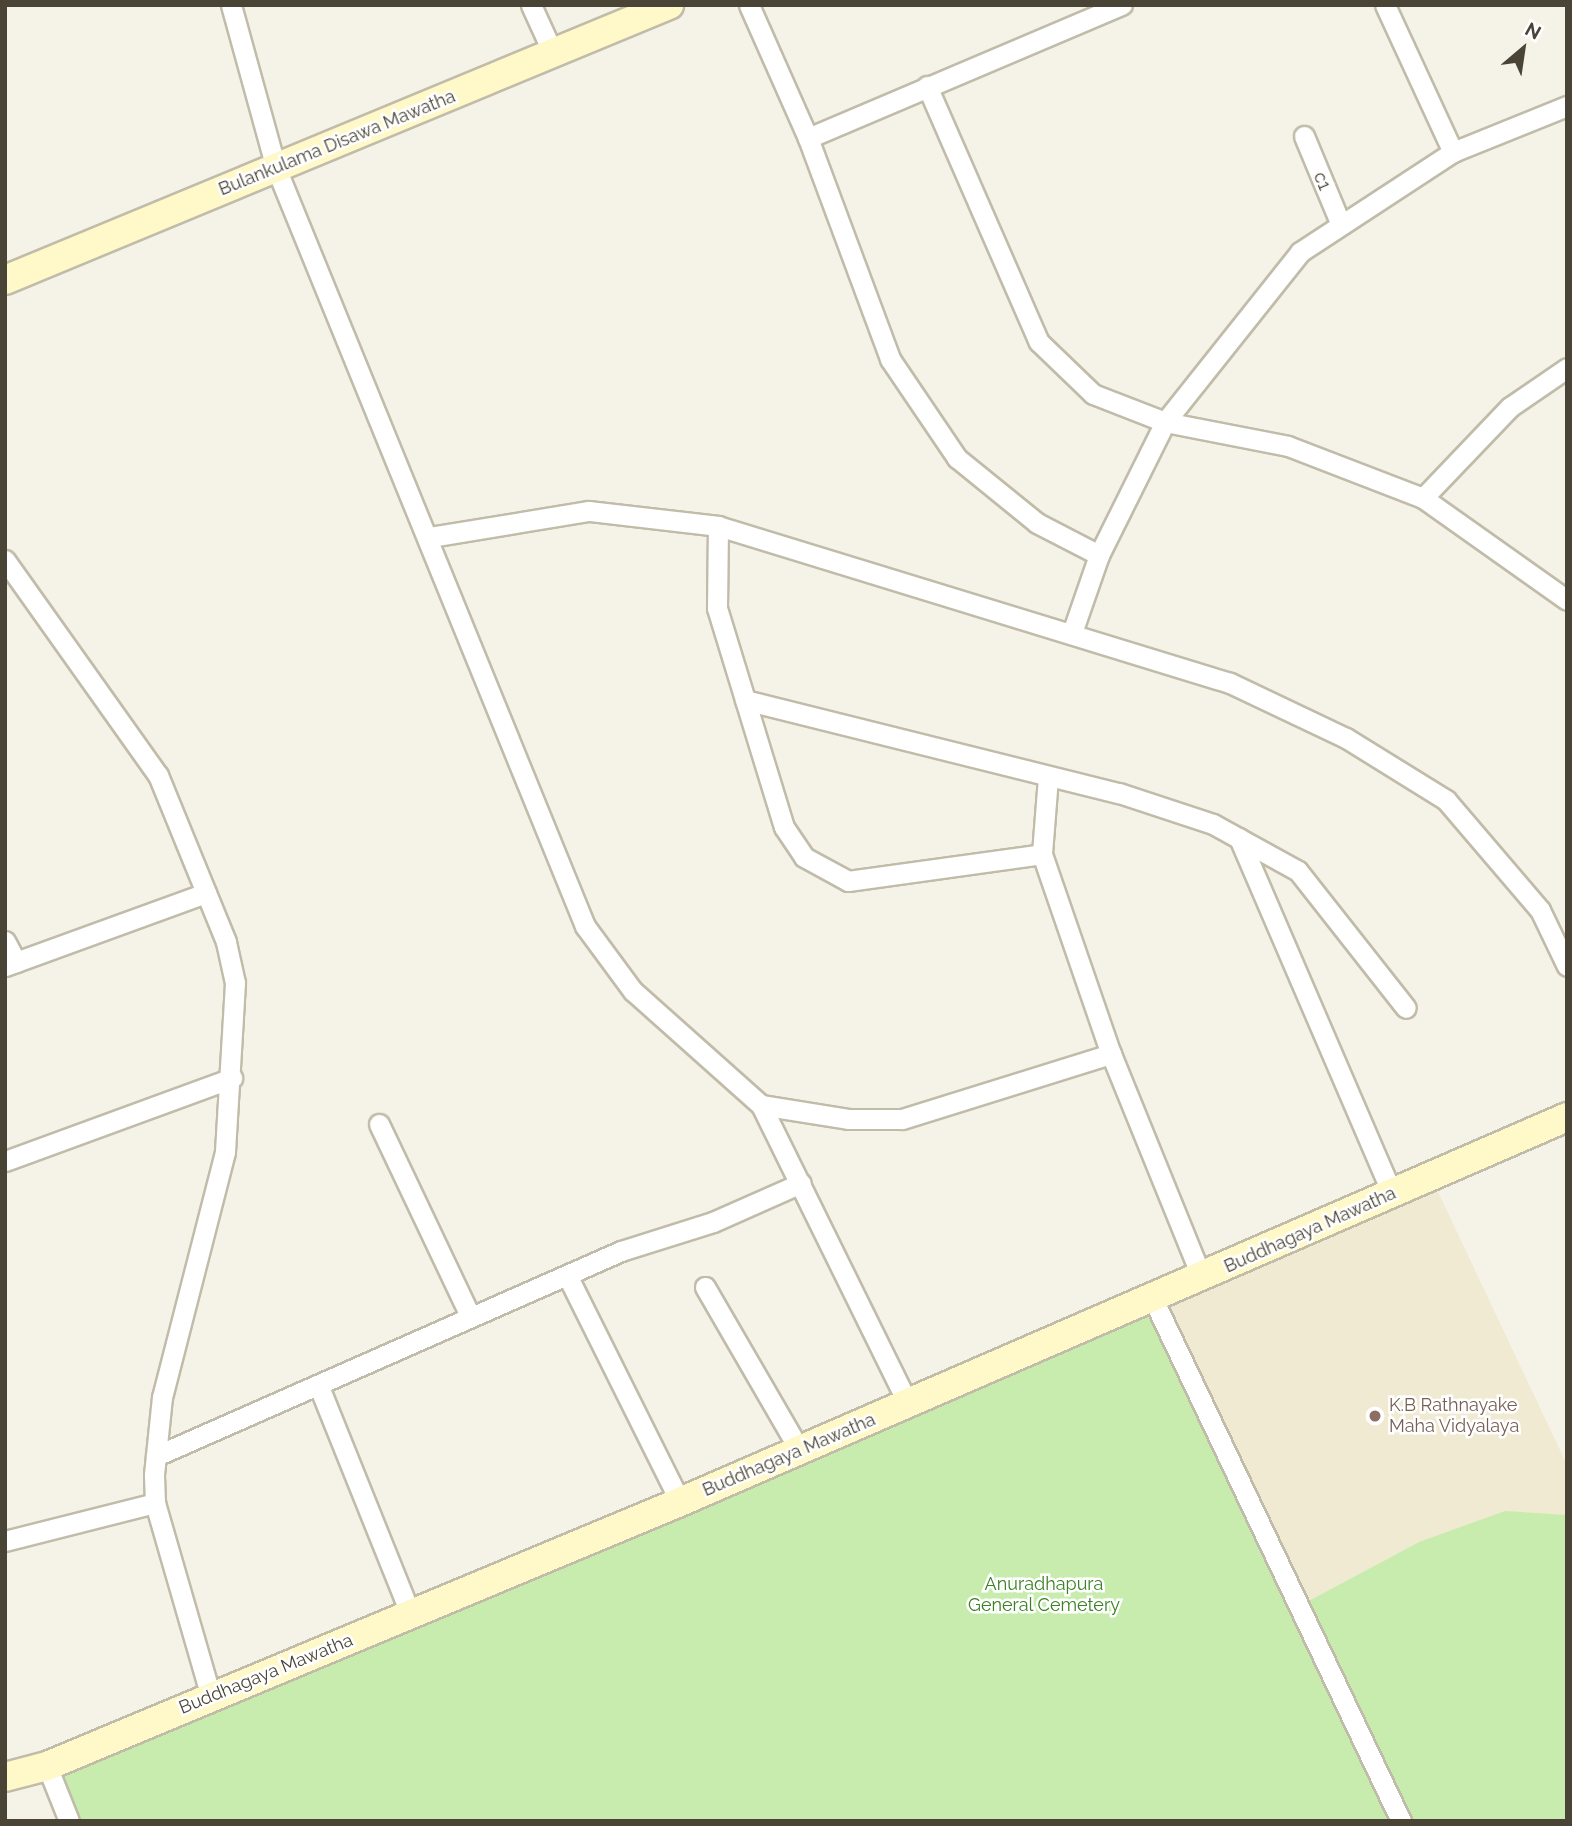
<!DOCTYPE html>
<html>
<head>
<meta charset="utf-8">
<style>
	body { margin:0 }
	#map { position:relative; width:1572px; height:1826px; overflow:hidden; background:#f5f3e8; font-family:Raleway,sans-serif }
	div>[style] { position:absolute }
	.education>* { inset:0; background:#efead1 }
	.green>* { inset:0; background:#c8ecae }
	.roads { filter:drop-shadow(2px 0 #c1bca9) drop-shadow(-2px 0 #c1bca9) drop-shadow(0 2px #c1bca9) drop-shadow(0 -2px #c1bca9) }
	.street>* { height:19px; margin:-9.5px; padding:0 9.5px; transform-origin:9.5px; border-radius:9.5px; background:#fff }
	.secondary>* { height:28px; margin:-14px; padding:0 14px; transform-origin:14px; border-radius:14px; background:#fff8c8 }
	.dots>* { width:19px; height:19px; translate:-50% -50%; box-sizing:border-box; border:4px solid #fff; border-radius:50% }
	span { translate:-50% -50%; white-space:nowrap; text-align:center; line-height:1.15; -webkit-text-stroke:5px #fff; paint-order:stroke }
	.street-label { font-size:18px; color:#494436 }
	.education-label { font-size:18px; color:#785e54 }
	.left { translate:0 -50%; text-align:left }
	.park-label { font-size:18px; color:#3b8024 }
	.frame { position:absolute; inset:0; border:7px solid #494436; pointer-events:none }
	.north { position:absolute; left:1488px; top:14px; width:70px; height:70px; -webkit-text-stroke:5px #fff; paint-order:stroke; rotate:29deg; font-size:19px; font-weight:700; line-height:28px; text-align:center; color:#494436 }
	.north::after { content:''; display:block; margin:auto; width:24px; height:32px; background:#494436; clip-path:polygon(50% 0,100% 100%,50% 72%,0 100%) }
</style>
</head>
<body>
<div id="map">
	<div class="education">
		<i style="clip-path:polygon(1431px 1177px,1567px 1465px,1567px 1515px,1419px 1542px,1301px 1605px,1153px 1299px)"></i>
	</div>
	<div class="green">
		<i style="clip-path:polygon(1153px 1299px,1301px 1605px,1419px 1542px,1505px 1511px,1567px 1515px,1567px 1821px,69px 1821px,47px 1767px)"></i>
	</div>
	<div class="roads">
		<div class="street">
			<i style="left:231px;top:5px;width:169px;rotate:74.6deg"></i>
			<i style="left:276px;top:168px;width:819px;rotate:67.82deg"></i>
			<i style="left:585px;top:926px;width:81px;rotate:53.6deg"></i>
			<i style="left:633px;top:991px;width:171px;rotate:41.7deg"></i>
			<i style="left:761px;top:1105px;width:333px;rotate:63.8deg"></i>
			<i style="left:531px;top:5px;width:53px;rotate:65.4deg"></i>
			<i style="left:749px;top:5px;width:145px;rotate:66.1deg"></i>
			<i style="left:808px;top:138px;width:236px;rotate:69.6deg"></i>
			<i style="left:890px;top:359px;width:120px;rotate:55.9deg"></i>
			<i style="left:957px;top:458px;width:103px;rotate:39.1deg"></i>
			<i style="left:1037px;top:523px;width:70px;rotate:27.3deg"></i>
			<i style="left:1385px;top:5px;width:162px;rotate:65.2deg"></i>
			<i style="left:927px;top:86px;width:279px;rotate:66.4deg"></i>
			<i style="left:1039px;top:342px;width:75px;rotate:43.9deg"></i>
			<i style="left:1093px;top:394px;width:77px;rotate:21.3deg"></i>
			<i style="left:1165px;top:422px;width:125px;rotate:11deg"></i>
			<i style="left:1288px;top:446px;width:145px;rotate:21.1deg"></i>
			<i style="left:1423px;top:498px;width:176px;rotate:35.3deg"></i>
			<i style="left:1304px;top:136px;width:96px;rotate:67.4deg"></i>
			<i style="left:808px;top:138px;width:341px;rotate:-23deg"></i>
			<i style="left:1423px;top:498px;width:126px;rotate:-46.3deg"></i>
			<i style="left:1510px;top:407px;width:69px;rotate:-34.4deg"></i>
			<i style="left:718px;top:526px;width:82px;rotate:90.7deg"></i>
			<i style="left:717px;top:608px;width:229px;rotate:73deg"></i>
			<i style="left:784px;top:827px;width:36px;rotate:56deg"></i>
			<i style="left:804px;top:857px;width:50px;rotate:28.6deg"></i>
			<i style="left:848px;top:881px;width:196px;rotate:-7.9deg"></i>
			<i style="left:430px;top:537px;width:161px;rotate:-9.3deg"></i>
			<i style="left:589px;top:511px;width:130px;rotate:6.6deg"></i>
			<i style="left:718px;top:526px;width:536px;rotate:17.05deg"></i>
			<i style="left:1230px;top:683px;width:128px;rotate:25.4deg"></i>
			<i style="left:1346px;top:738px;width:118px;rotate:31.8deg"></i>
			<i style="left:1446px;top:800px;width:145px;rotate:49.5deg"></i>
			<i style="left:1540px;top:910px;width:62px;rotate:64.3deg"></i>
			<i style="left:5px;top:560px;width:264px;rotate:54.6deg"></i>
			<i style="left:158px;top:775px;width:180px;rotate:67.8deg"></i>
			<i style="left:226px;top:942px;width:42px;rotate:77.6deg"></i>
			<i style="left:235px;top:983px;width:169px;rotate:93.4deg"></i>
			<i style="left:225px;top:1152px;width:253px;rotate:104.4deg"></i>
			<i style="left:162px;top:1397px;width:78px;rotate:95.9deg"></i>
			<i style="left:154px;top:1475px;width:28px;rotate:88deg"></i>
			<i style="left:155px;top:1503px;width:202px;rotate:73.9deg"></i>
			<i style="left:1073px;top:630px;width:79px;rotate:-70.9deg"></i>
			<i style="left:1099px;top:555px;width:148px;rotate:-63.6deg"></i>
			<i style="left:1165px;top:422px;width:217px;rotate:-51.5deg"></i>
			<i style="left:1300px;top:252px;width:183px;rotate:-33.2deg"></i>
			<i style="left:1453px;top:152px;width:123px;rotate:-22deg"></i>
			<i style="left:745px;top:700px;width:385px;rotate:14deg"></i>
			<i style="left:1119px;top:793px;width:99px;rotate:18.3deg"></i>
			<i style="left:1213px;top:824px;width:97px;rotate:28.9deg"></i>
			<i style="left:1298px;top:871px;width:174px;rotate:51.8deg"></i>
			<i style="left:1048px;top:777px;width:77px;rotate:94.5deg"></i>
			<i style="left:1042px;top:854px;width:212px;rotate:71deg"></i>
			<i style="left:1111px;top:1054px;width:242px;rotate:67.9deg"></i>
			<i style="left:1239px;top:838px;width:387px;rotate:66.7deg"></i>
			<i style="left:5px;top:941px;width:24px;rotate:62deg"></i>
			<i style="left:5px;top:966px;width:214px;rotate:-20deg"></i>
			<i style="left:761px;top:1105px;width:88px;rotate:9.1deg"></i>
			<i style="left:848px;top:1119px;width:54px"></i>
			<i style="left:902px;top:1119px;width:219px;rotate:-17.3deg"></i>
			<i style="left:379px;top:1124px;width:212px;rotate:64.6deg"></i>
			<i style="left:5px;top:1161px;width:242px;rotate:-20.1deg"></i>
			<i style="left:567px;top:1275px;width:254px;rotate:63.5deg"></i>
			<i style="left:705px;top:1287px;width:190px;rotate:59.9deg"></i>
			<i style="left:1153px;top:1299px;width:578px;rotate:64.59deg"></i>
			<i style="left:320px;top:1389px;width:244px;rotate:68.1deg"></i>
			<i style="left:156px;top:1456px;width:508px;rotate:-23.79deg"></i>
			<i style="left:621px;top:1251px;width:96px;rotate:-17.5deg"></i>
			<i style="left:713px;top:1222px;width:96px;rotate:-23.9deg"></i>
			<i style="left:5px;top:1541px;width:155px;rotate:-14.2deg"></i>
			<i style="left:47px;top:1766px;width:59px;rotate:68.2deg"></i>
		</div>
		<div class="secondary">
			<i style="left:5px;top:280px;width:719px;rotate:-22.5deg"></i>
			<i style="left:5px;top:1777px;width:43px;rotate:-14.7deg"></i>
			<i style="left:47px;top:1766px;width:686px;rotate:-22.64deg"></i>
			<i style="left:680px;top:1502px;width:967px;rotate:-23.46deg"></i>
		</div>
	</div>
	<div class="dots">
		<i style="left:1375px;top:1416px;background:#8d6e63"></i>
	</div>
	<div class="street-label">
		<span style="left:337px;top:143px;rotate:-22deg">Bulankulama Disawa Mawatha</span>
		<span style="left:1322px;top:181px;rotate:67deg">c1</span>
		<span style="left:1310px;top:1230px;rotate:-24deg">Buddhagaya Mawatha</span>
		<span style="left:789px;top:1455px;rotate:-23deg">Buddhagaya Mawatha</span>
		<span style="left:266px;top:1674px;rotate:-22deg">Buddhagaya Mawatha</span>
	</div>
	<div class="education-label">
		<span class="left" style="left:1389px;top:1416px">K.B Rathnayake<br>Maha Vidyalaya</span>
	</div>
	<div class="park-label">
		<span style="left:1044px;top:1595px">Anuradhapura<br>General Cemetery</span>
	</div>
	<div class="frame"></div>
	<div class="north">N</div>
</div>
</body>
</html>
